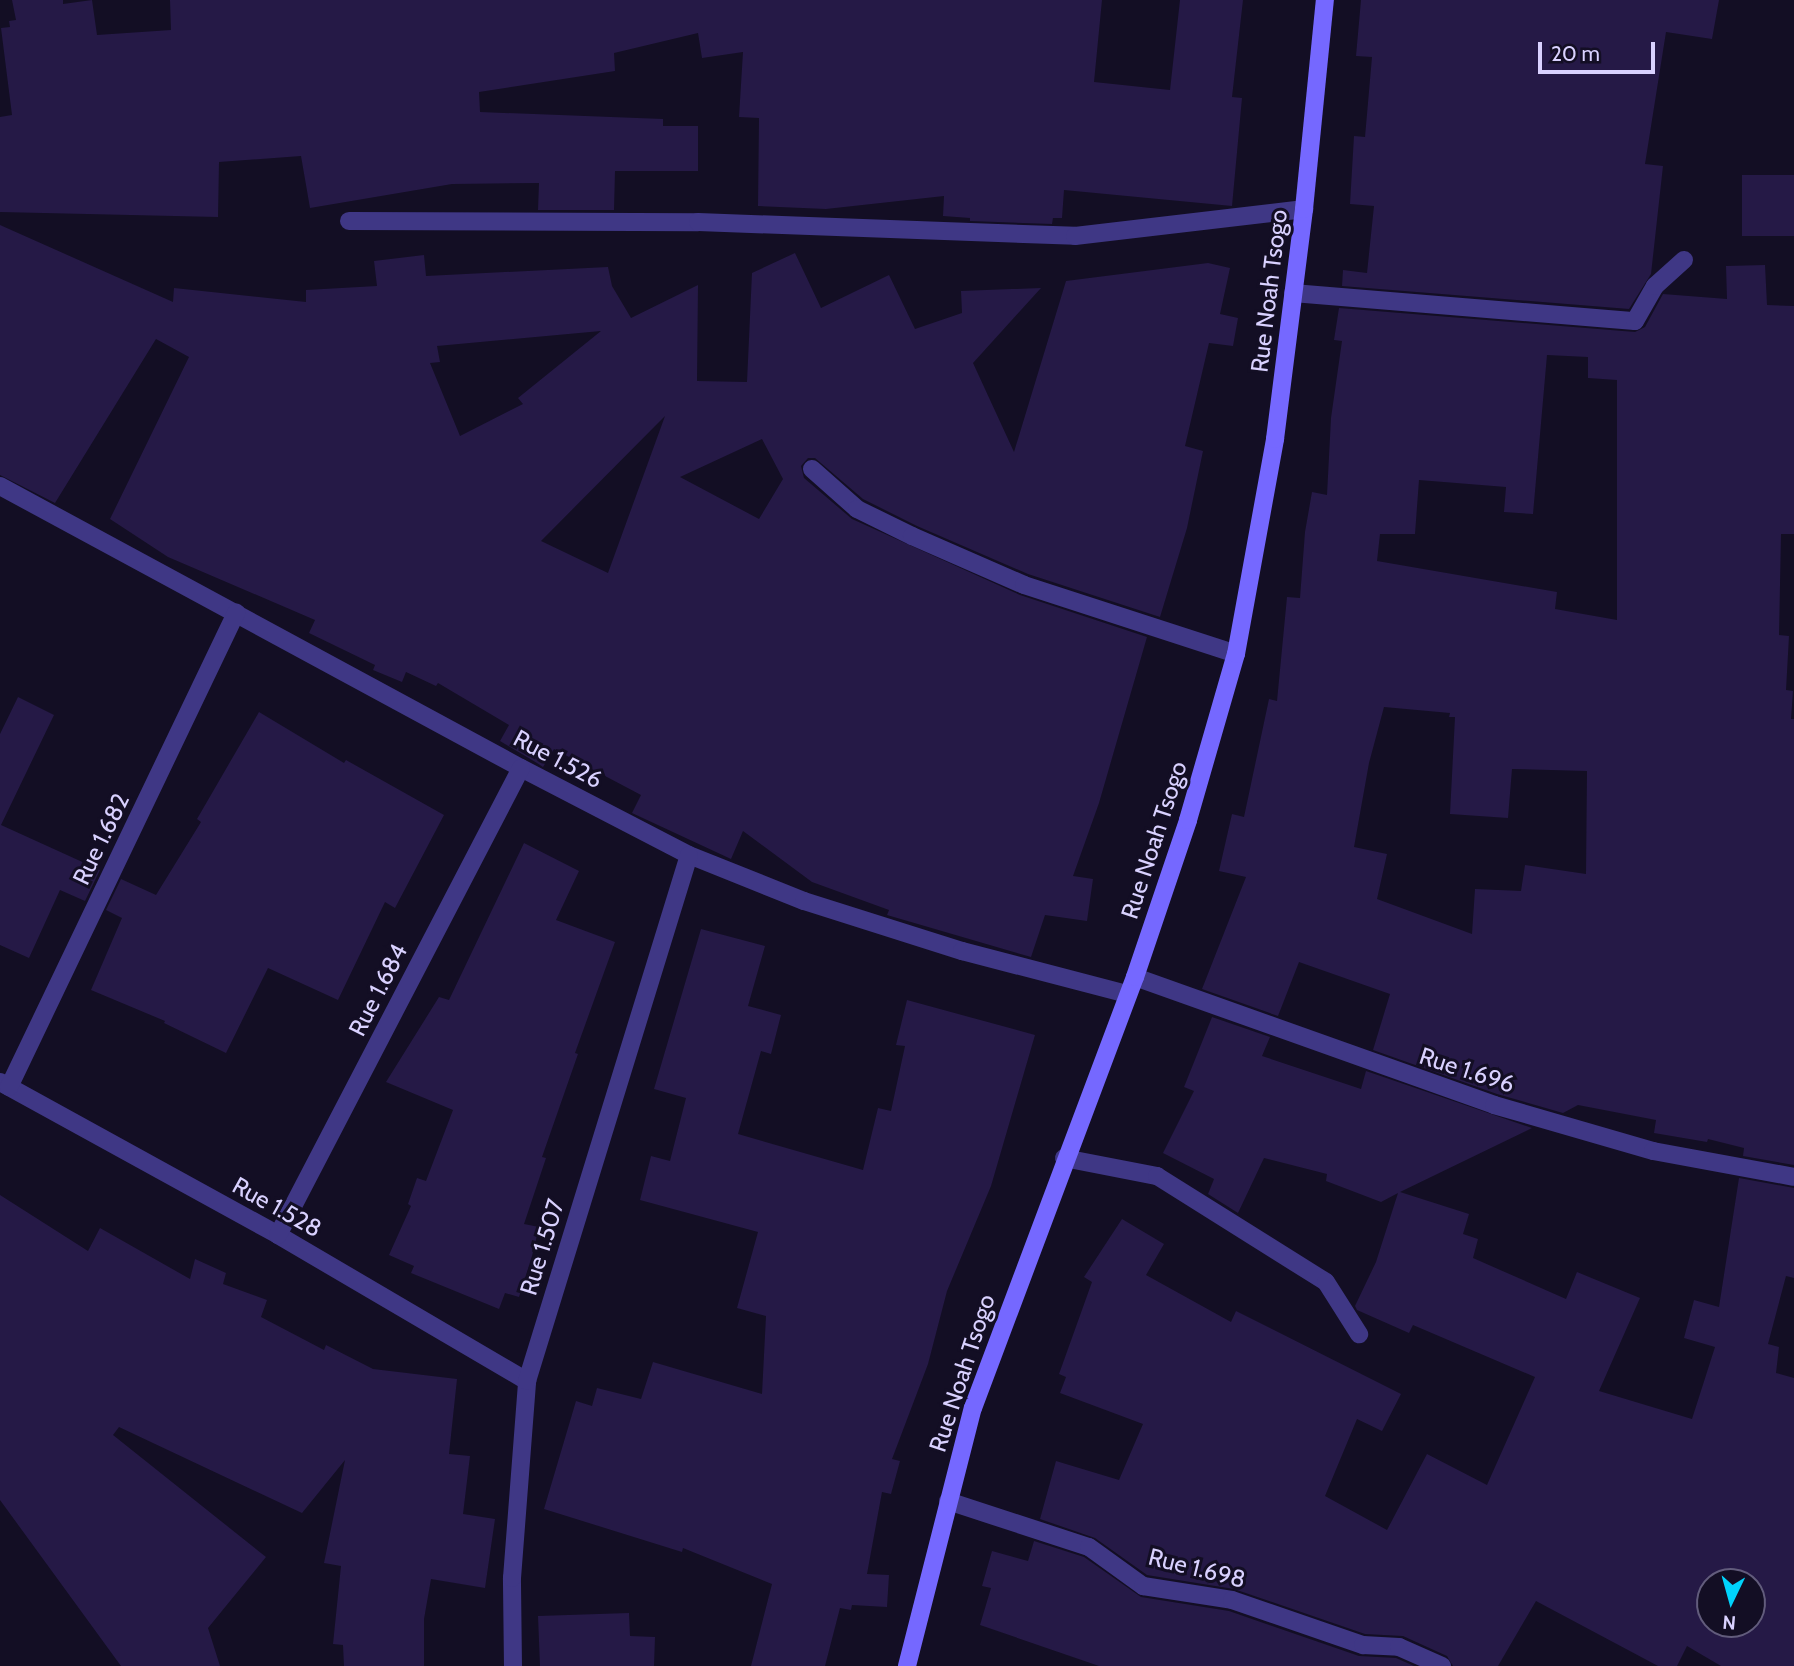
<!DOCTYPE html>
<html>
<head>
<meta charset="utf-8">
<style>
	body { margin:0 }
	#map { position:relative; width:1794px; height:1666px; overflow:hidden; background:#130e24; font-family:Cabin,sans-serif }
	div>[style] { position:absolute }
	.building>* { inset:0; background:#251946; transform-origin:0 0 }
	.minor>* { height:18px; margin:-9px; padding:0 9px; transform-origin:9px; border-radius:9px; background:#3f3785 }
	.secondary>* { height:18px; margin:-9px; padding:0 9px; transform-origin:9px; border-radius:9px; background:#7568ff }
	span { translate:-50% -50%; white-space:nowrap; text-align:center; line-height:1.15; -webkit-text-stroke:6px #130e24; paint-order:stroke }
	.street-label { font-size:24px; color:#d9d1ff }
	.north { position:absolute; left:1696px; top:1568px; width:70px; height:70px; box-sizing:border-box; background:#130e24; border:2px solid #625c7c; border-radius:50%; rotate:185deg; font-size:19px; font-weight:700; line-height:28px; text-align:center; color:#d9d1ff }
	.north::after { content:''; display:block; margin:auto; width:24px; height:32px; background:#00d3fc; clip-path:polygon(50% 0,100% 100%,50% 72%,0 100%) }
	.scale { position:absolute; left:1538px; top:42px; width:117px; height:32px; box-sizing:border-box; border:4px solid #d9d1ff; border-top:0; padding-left:9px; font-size:21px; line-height:24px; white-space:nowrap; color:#d9d1ff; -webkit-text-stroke:5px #130e24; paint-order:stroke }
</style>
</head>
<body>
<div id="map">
	<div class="building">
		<i style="clip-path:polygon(12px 0,63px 0,63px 4px,92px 0,97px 35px,171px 30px,170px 0,1102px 0,1094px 82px,1170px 90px,1180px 0,1243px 0,1232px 97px,1242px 98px,1232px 206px,1064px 190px,1062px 218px,1053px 218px,1052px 224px,970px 221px,970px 218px,943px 216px,944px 196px,826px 209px,758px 206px,759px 118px,739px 117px,743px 52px,702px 58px,698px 33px,614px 53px,615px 71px,479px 92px,480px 112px,663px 119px,663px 126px,698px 126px,698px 171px,615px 171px,614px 210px,538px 210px,539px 183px,452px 184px,310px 208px,301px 156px,219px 162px,218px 217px,0 212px,0 117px,12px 115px,1px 28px,10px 27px,9px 21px,16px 20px)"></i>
		<i style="clip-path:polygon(1361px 0,1719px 0,1712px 39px,1666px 32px,1645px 164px,1663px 166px,1651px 274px,1629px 309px,1342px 286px,1343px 270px,1367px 273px,1374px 206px,1350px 204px,1354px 136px,1365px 137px,1372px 57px,1356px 56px)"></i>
		<i style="left:1794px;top:175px;width:61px;height:52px;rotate:90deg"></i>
		<i style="clip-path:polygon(evenodd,0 225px,173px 302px,174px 288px,306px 302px,306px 290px,377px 286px,374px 261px,424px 255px,426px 276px,608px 267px,612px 286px,631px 318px,698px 285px,697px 381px,747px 382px,752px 273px,795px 253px,821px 308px,889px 275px,915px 329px,962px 313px,961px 291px,1041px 288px,973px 363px,1014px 452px,1066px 281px,1208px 263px,1230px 268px,1220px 314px,1238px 318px,1233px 346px,1209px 343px,1185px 446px,1203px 451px,1187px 528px,1160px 617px,1028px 574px,917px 526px,863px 499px,815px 458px,808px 458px,801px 466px,804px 478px,852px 519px,1020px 595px,1147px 637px,1099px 803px,1073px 876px,1093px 879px,1087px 921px,1045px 915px,1031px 957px,887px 915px,889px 910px,812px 882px,743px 831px,731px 859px,632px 813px,641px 795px,554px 749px,543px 767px,537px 763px,500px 741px,509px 725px,438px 683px,436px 686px,406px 672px,402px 682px,373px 670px,375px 665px,309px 633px,315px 620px,168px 557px,110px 519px,189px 357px,156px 339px,55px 503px,0 475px,0 225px,601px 331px,518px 398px,523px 404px,460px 436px,430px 363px,440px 362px,437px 346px,601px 331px,0 225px,665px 416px,608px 573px,541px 541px,665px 416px,0 225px,762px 439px,783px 479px,759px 519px,680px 477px,762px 439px)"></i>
		<i style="clip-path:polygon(evenodd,1765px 265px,1767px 305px,1794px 306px,1794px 534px,1781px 534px,1779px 635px,1789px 636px,1786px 690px,1793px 691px,1791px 719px,1794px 719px,1794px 1165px,1743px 1156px,1744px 1148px,1708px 1139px,1707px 1142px,1654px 1133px,1656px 1120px,1578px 1105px,1563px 1113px,1497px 1094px,1373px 1050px,1390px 994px,1299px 962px,1278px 1016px,1202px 989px,1246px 877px,1219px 871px,1232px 814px,1244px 817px,1269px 699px,1277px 701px,1287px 597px,1300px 598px,1305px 532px,1312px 492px,1327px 495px,1331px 418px,1342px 341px,1334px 340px,1339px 308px,1635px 332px,1645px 327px,1663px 294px,1727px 299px,1726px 266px,1765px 265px,1547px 355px,1588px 357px,1588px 378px,1617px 380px,1617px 620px,1555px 609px,1557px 592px,1377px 561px,1380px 534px,1415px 534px,1419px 480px,1506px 487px,1504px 512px,1533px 514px,1547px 355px,1765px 265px,1384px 707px,1450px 713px,1449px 717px,1455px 717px,1450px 814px,1508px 818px,1512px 769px,1587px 771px,1586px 874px,1525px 865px,1521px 891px,1475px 889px,1472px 934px,1377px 899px,1387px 854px,1354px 847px,1369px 763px,1384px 707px)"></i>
		<i style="clip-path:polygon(18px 697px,54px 715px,1px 825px,100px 870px,85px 901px,60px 890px,29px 958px,0 945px,0 734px)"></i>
		<i style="clip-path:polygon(259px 712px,344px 763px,346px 760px,444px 815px,395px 908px,385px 902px,338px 1000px,268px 968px,226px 1053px,164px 1023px,165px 1021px,91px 990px,122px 918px,106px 910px,121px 879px,156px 895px,201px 822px,197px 819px)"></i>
		<i style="clip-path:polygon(524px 843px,579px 871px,556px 920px,615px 942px,575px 1053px,578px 1054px,542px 1157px,546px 1158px,524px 1224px,539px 1227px,532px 1256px,519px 1297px,505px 1293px,499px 1309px,411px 1273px,414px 1266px,389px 1255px,411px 1206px,408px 1204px,417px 1178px,426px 1181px,453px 1110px,386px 1082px,439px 997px,449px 1000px)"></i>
		<i style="clip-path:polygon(701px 929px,765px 946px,748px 1006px,781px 1015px,771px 1054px,761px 1051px,738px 1134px,863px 1170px,878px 1108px,891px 1111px,905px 1046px,896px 1045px,907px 1000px,1035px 1035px,991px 1186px,947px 1291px,928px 1364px,892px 1459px,900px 1461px,891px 1494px,882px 1492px,867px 1574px,889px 1575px,887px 1607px,852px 1605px,851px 1610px,840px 1608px,825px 1666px,751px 1666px,772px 1584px,683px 1548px,682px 1552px,544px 1509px,576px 1401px,592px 1406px,597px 1388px,641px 1399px,653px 1362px,762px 1394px,766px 1316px,737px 1308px,758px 1232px,640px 1200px,651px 1156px,670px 1161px,686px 1098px,654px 1089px)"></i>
		<i style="clip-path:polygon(evenodd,1212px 1017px,1270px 1037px,1262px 1056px,1361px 1089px,1366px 1071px,1532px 1128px,1400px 1192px,1469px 1214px,1463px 1234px,1478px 1239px,1473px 1258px,1566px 1299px,1577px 1272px,1640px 1298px,1599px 1391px,1692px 1419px,1715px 1347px,1684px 1338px,1694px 1300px,1719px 1307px,1739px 1178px,1794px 1188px,1794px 1278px,1786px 1276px,1768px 1344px,1779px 1347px,1776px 1373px,1794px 1378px,1794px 1666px,1721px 1666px,1687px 1646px,1677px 1666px,1658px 1666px,1536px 1601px,1498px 1666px,1453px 1666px,1447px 1656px,1403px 1636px,1365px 1634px,1234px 1589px,1147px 1575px,1095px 1538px,1040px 1519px,1056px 1461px,1119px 1480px,1143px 1424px,1060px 1393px,1066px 1377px,1059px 1374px,1092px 1282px,1084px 1277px,1122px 1219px,1164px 1244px,1146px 1275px,1231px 1322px,1236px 1311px,1401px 1394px,1382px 1431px,1357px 1419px,1325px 1496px,1387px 1530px,1427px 1454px,1487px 1485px,1535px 1377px,1413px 1325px,1409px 1333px,1357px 1310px,1355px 1306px,1376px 1262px,1398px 1193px,1381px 1202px,1326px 1181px,1327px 1174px,1264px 1158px,1238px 1213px,1208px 1194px,1214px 1179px,1163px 1153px,1194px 1091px,1184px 1087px,1212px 1017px,1710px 1582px,1752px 1582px,1752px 1624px,1710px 1624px,1710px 1582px)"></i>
		<i style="clip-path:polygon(0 1195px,88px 1251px,100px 1228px,190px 1279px,195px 1259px,226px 1273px,223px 1284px,267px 1300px,261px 1317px,324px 1350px,326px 1345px,373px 1369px,457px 1379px,449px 1454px,470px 1456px,463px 1514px,495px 1519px,485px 1588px,431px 1579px,424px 1619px,424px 1666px,344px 1666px,343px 1645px,333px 1644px,341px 1566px,324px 1563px,345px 1460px,302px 1513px,119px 1427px,113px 1435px,266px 1557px,208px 1628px,220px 1666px,121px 1666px,0 1500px)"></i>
		<i style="clip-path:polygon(1034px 1541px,1084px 1557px,1141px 1597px,1229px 1611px,1359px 1656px,1396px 1658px,1414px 1666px,1099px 1666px,980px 1625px,991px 1588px,982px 1586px,992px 1551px,1028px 1561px)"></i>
		<i style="clip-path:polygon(629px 1613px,630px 1636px,655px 1637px,654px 1666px,540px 1666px,538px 1616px)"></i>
	</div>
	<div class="minor">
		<i style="left:349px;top:221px;width:349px;rotate:0.2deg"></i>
		<i style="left:698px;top:222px;width:377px;rotate:2.1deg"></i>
		<i style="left:1075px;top:236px;width:231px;rotate:-6.7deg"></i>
		<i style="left:1293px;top:293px;width:343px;rotate:4.7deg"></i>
		<i style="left:1635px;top:321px;width:40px;rotate:-60.3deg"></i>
		<i style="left:1655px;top:286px;width:39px;rotate:-42deg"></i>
		<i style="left:812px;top:469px;width:60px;rotate:41.6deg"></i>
		<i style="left:857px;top:509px;width:61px;rotate:26.1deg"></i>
		<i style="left:912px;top:536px;width:122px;rotate:23.6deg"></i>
		<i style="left:1024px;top:585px;width:223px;rotate:18deg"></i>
		<i style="left:0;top:486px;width:592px;rotate:28.43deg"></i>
		<i style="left:521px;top:768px;width:189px;rotate:27.4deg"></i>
		<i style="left:689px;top:855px;width:124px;rotate:21.8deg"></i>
		<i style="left:804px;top:901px;width:166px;rotate:17.6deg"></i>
		<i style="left:962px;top:951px;width:171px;rotate:14.6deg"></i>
		<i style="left:1135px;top:977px;width:381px;rotate:19.6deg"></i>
		<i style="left:1494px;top:1105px;width:166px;rotate:16.1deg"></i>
		<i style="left:1653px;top:1151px;width:143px;rotate:10.4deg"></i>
		<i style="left:0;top:1082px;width:317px;rotate:28.8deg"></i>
		<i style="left:278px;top:1235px;width:289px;rotate:30.4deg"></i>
		<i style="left:9px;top:1087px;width:526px;rotate:-64.41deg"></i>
		<i style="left:1064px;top:1158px;width:95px;rotate:11deg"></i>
		<i style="left:1157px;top:1176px;width:199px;rotate:32.1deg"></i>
		<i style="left:1326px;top:1282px;width:62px;rotate:57.6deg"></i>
		<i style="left:278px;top:1235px;width:526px;rotate:-62.51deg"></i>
		<i style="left:948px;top:1501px;width:148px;rotate:18.1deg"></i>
		<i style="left:1089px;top:1547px;width:67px;rotate:35.8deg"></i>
		<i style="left:1143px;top:1586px;width:90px;rotate:8.9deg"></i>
		<i style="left:1232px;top:1600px;width:139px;rotate:19deg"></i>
		<i style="left:1363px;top:1645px;width:36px;rotate:3deg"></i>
		<i style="left:1399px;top:1647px;width:47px;rotate:23.8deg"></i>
		<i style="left:513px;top:1666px;width:88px;rotate:-90.7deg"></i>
		<i style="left:512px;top:1578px;width:198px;rotate:-85.6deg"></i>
		<i style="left:527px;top:1381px;width:550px;rotate:-72.88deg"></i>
	</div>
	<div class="secondary">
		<i style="left:907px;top:1666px;width:266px;rotate:-75.7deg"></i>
		<i style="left:973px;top:1408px;width:460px;rotate:-69.4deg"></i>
		<i style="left:1135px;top:977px;width:166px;rotate:-71.3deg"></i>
		<i style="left:1188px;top:820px;width:173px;rotate:-73.9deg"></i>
		<i style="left:1236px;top:654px;width:219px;rotate:-79.7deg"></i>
		<i style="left:1275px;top:439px;width:232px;rotate:-82.8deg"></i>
		<i style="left:1304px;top:209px;width:210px;rotate:-84.3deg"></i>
	</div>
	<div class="street-label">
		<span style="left:1269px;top:291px;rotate:-83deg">Rue Noah Tsogo</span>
		<span style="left:558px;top:759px;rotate:28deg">Rue 1.526</span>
		<span style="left:101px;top:839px;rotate:-64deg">Rue 1.682</span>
		<span style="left:1154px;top:840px;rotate:-72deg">Rue Noah Tsogo</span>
		<span style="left:378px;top:990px;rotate:-63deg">Rue 1.684</span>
		<span style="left:1467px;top:1070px;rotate:18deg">Rue 1.696</span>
		<span style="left:277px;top:1207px;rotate:29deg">Rue 1.528</span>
		<span style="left:542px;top:1247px;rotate:-73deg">Rue 1.507</span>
		<span style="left:962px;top:1373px;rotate:-72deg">Rue Noah Tsogo</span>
		<span style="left:1197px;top:1568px;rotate:14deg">Rue 1.698</span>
	</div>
	<div class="north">N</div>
	<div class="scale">20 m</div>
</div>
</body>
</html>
